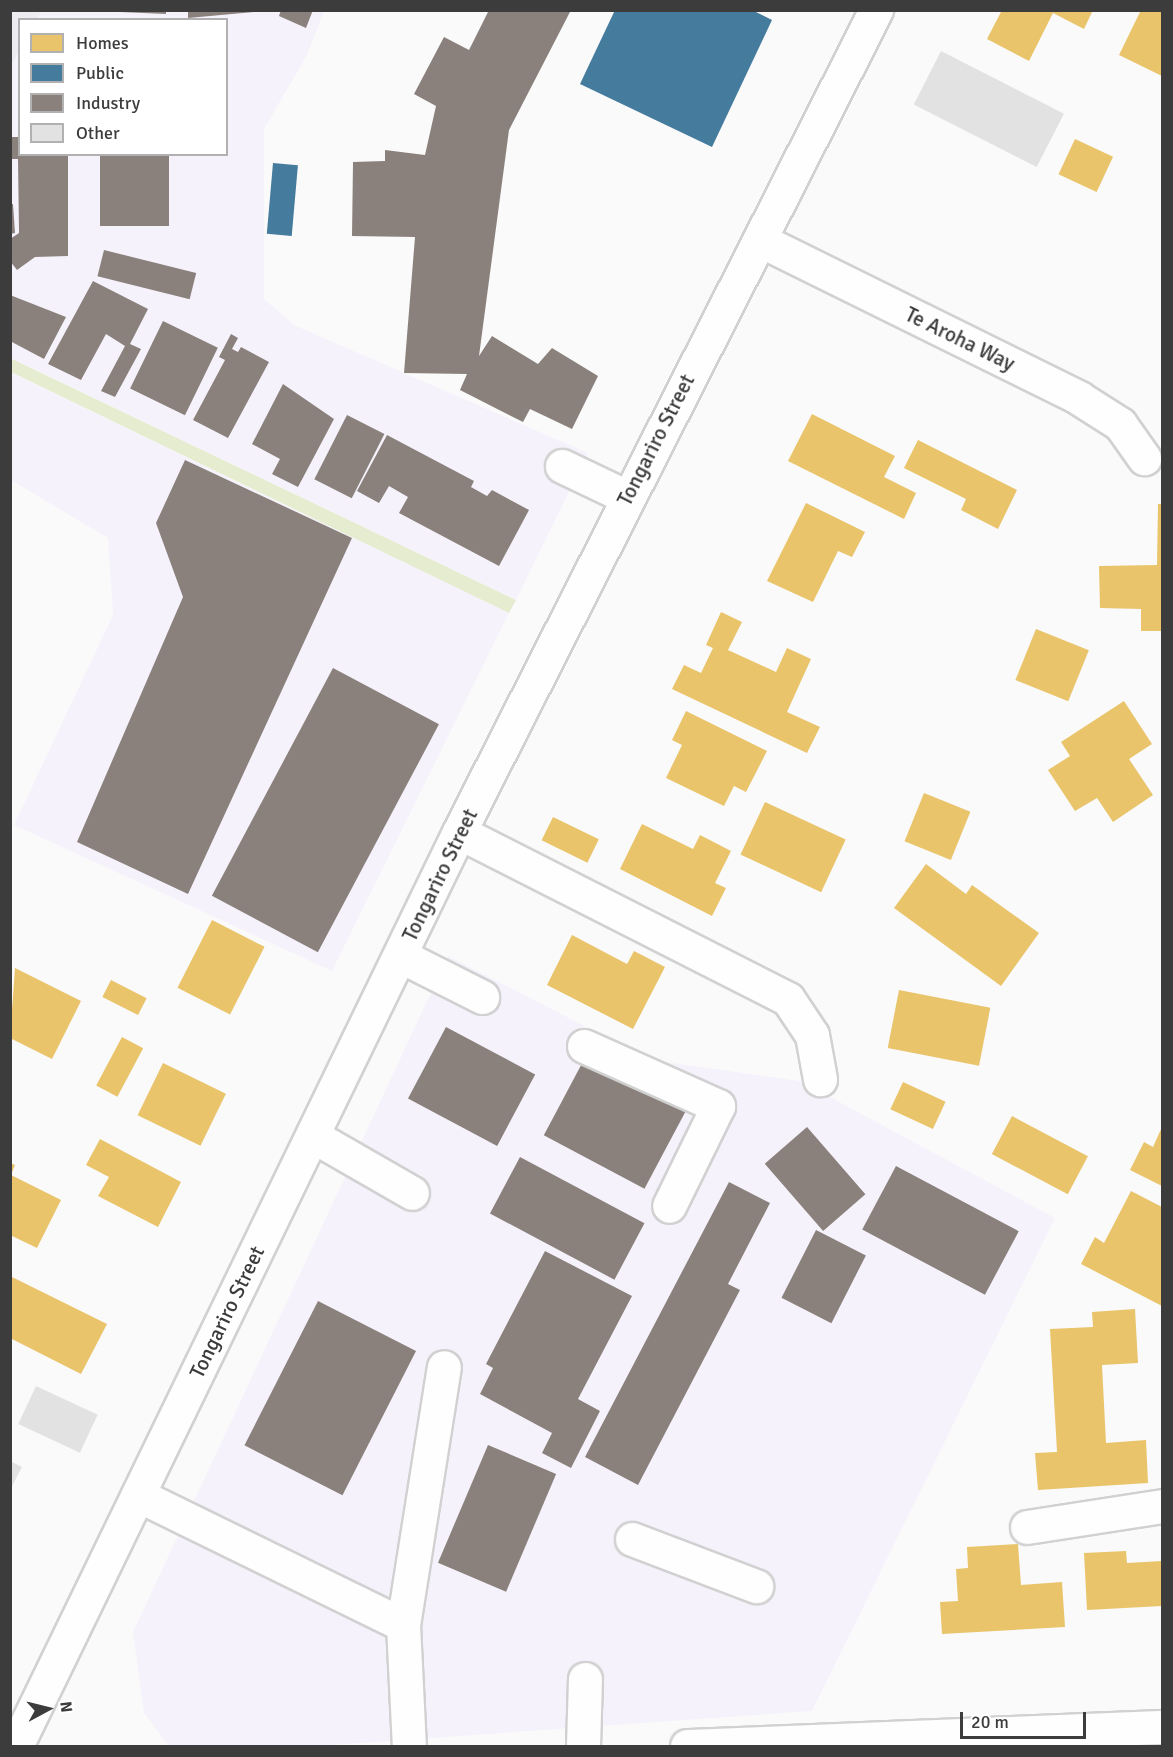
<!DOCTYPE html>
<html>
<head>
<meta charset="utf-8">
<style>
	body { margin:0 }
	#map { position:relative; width:1173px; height:1757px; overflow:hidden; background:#fafafa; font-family:Signika,sans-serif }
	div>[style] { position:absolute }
	.built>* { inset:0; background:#ececf1 }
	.industrial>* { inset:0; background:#f6f2fc }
	.green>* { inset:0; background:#e5eccf }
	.homes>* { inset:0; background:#e9c46a; transform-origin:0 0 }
	.public>* { inset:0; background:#457b9d; transform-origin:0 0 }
	.industry>* { inset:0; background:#8a817c; transform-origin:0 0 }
	.building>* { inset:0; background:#e2e2e2; transform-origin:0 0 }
	.roads { filter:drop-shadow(2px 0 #d1d1d1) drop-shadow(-2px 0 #d1d1d1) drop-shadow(0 2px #d1d1d1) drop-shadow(0 -2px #d1d1d1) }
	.minor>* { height:33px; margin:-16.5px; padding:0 16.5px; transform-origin:16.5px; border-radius:16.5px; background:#fefefe }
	span { translate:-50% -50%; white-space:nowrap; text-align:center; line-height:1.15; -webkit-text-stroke:6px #fff; paint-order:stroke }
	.street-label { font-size:21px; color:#3c3c3d }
	.frame { position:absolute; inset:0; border:12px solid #3c3c3d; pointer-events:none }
	.legend { position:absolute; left:18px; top:18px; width:210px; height:138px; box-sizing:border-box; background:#fff; border:2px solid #b1b1b1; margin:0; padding:8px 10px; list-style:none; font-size:18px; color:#3c3c3d }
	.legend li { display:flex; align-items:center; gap:12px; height:30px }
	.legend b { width:30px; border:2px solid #b1b1b1 }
	.north { position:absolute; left:18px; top:1679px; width:60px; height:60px; -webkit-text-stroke:4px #fff; paint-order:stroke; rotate:83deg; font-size:16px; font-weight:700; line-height:24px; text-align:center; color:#3c3c3d }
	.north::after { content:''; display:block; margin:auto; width:21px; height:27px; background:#3c3c3d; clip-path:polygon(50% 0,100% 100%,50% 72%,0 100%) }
	.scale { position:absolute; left:960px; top:1712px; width:126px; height:27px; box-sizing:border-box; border:3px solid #3c3c3d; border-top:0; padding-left:8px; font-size:18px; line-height:21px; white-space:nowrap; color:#3c3c3d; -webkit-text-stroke:4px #fff; paint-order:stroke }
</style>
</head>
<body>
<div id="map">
	<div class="built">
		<i style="clip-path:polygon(11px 10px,42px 11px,37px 19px,20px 20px,19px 51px,11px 68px)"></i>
	</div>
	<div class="industrial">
		<i style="clip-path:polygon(42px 11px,324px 11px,307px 55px,264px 129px,264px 299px,294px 325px,588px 453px,516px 600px,11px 358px,10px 68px,19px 51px,20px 154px,226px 154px,226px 20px,37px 19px)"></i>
		<i style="clip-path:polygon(10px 372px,509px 613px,332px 971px,14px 825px,113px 615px,108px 538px,11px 480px)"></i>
		<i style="clip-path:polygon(448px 956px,651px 1060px,800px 1081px,1055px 1218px,812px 1711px,318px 1746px,169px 1746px,144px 1713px,133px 1632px)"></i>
	</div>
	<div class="green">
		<i style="clip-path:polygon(10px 358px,516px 600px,509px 613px,11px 372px)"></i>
	</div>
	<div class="homes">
		<i style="clip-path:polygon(1002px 10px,1093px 10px,1084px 29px,1053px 13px,1029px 61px,987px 39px)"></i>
		<i style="clip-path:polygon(1141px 10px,1162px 10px,1162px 76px,1119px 55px)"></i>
		<i style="left:1075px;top:139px;width:42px;height:39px;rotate:25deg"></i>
		<i style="clip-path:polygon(812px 414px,895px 456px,884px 477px,916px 493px,904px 519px,788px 461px)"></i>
		<i style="clip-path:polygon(918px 440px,1017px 490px,998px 529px,961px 510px,966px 499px,904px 468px)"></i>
		<i style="clip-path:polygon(806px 503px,865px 532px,852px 557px,838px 551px,813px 602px,767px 581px)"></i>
		<i style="clip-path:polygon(1158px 504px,1162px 504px,1162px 631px,1141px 631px,1141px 609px,1100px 608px,1099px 566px,1157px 565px)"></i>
		<i style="clip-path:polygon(721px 612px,742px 622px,728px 650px,776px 672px,787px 648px,811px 659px,787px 712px,820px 727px,807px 753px,672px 689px,684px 665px,701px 673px,713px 648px,706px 645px)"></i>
		<i style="left:1036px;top:629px;width:57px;height:55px;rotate:22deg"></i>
		<i style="clip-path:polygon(1124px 701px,1152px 744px,1129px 759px,1153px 795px,1113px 822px,1097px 798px,1075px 811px,1048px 770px,1070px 756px,1061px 742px)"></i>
		<i style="clip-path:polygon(686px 711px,767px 751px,746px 792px,734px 786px,724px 806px,666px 778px,682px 745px,672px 740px)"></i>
		<i style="left:924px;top:793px;width:50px;height:52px;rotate:22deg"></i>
		<i style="left:765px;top:802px;width:89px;height:58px;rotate:25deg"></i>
		<i style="left:553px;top:817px;width:51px;height:26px;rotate:26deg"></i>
		<i style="clip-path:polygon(642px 824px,693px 849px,700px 835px,731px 851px,715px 883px,726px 888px,712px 916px,620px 869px)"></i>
		<i style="clip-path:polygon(926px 864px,966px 894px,972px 885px,1039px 933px,1001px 986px,894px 908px)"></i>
		<i style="left:212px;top:920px;width:59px;height:76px;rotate:27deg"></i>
		<i style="clip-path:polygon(572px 935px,627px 964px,634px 951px,665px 967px,633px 1029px,547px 985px)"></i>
		<i style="clip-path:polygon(15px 968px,81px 1001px,52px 1059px,10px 1038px)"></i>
		<i style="left:111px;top:980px;width:40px;height:19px;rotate:27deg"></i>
		<i style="left:899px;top:990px;width:93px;height:59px;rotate:11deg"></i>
		<i style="left:122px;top:1037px;width:24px;height:55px;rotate:28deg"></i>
		<i style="left:163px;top:1063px;width:70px;height:58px;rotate:26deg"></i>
		<i style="left:903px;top:1082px;width:47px;height:30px;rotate:25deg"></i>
		<i style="left:1012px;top:1116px;width:86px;height:43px;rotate:28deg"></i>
		<i style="clip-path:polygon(1162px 1127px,1162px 1186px,1130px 1170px,1144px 1142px,1153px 1147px)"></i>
		<i style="clip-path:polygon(100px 1139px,181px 1182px,158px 1227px,98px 1196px,109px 1177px,86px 1165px)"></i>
		<i style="clip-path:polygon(10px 1163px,15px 1165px,11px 1175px,61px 1200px,37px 1248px,10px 1235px)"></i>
		<i style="clip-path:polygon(1131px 1191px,1162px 1207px,1162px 1306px,1081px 1264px,1095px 1237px,1104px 1243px)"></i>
		<i style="clip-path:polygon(10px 1276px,107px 1324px,81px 1374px,10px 1338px)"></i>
		<i style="clip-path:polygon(1135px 1309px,1138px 1363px,1102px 1365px,1106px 1443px,1146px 1440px,1148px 1483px,1038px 1490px,1035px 1453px,1057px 1452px,1050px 1329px,1093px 1327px,1092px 1312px)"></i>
		<i style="clip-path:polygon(1018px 1544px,1021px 1585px,1062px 1582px,1065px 1627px,942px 1634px,940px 1602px,958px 1601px,956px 1569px,968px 1568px,967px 1547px)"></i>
		<i style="clip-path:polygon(1126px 1551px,1127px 1563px,1162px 1561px,1162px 1606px,1087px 1610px,1084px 1553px)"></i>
	</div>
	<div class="public">
		<i style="clip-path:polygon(615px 10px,752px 10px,772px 20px,712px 147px,580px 84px)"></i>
		<i style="left:273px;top:163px;width:25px;height:71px;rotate:5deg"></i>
	</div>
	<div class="industry">
		<i style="clip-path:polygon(74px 10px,166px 10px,166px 14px)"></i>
		<i style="clip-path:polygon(188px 10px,254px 10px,254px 12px,188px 18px)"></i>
		<i style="clip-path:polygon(281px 10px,313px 10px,306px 28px,279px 16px)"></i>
		<i style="clip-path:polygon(489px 10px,571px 10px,509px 130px,479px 356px,492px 336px,538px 364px,552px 348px,598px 376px,572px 429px,530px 409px,523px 422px,460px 390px,467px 374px,404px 373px,415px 237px,352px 236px,353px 162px,385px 161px,385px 150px,425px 155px,436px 106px,414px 94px,444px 37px,469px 50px)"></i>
		<i style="clip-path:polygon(10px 137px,20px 137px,20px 154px,68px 154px,68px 256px,35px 257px,17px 270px,10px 261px,10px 239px,19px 233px,18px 159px,10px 159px)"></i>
		<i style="left:100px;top:154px;width:69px;height:72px"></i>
		<i style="clip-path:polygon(10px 204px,13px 204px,15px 233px,10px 234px)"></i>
		<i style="left:104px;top:250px;width:95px;height:27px;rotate:14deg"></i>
		<i style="clip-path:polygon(93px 281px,148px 309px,130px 344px,141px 349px,115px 397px,101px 391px,125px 346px,106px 334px,81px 380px,48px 364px)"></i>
		<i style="clip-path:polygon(10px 295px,66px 317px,44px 359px,10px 341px)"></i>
		<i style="left:163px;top:321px;width:61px;height:75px;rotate:26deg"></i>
		<i style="clip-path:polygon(231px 334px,238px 338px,232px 349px,238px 352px,241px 347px,269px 362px,228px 438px,193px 420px,225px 360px,219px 357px)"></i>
		<i style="clip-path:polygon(283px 384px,334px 419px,298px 487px,272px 474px,280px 459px,252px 444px)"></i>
		<i style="left:347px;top:415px;width:42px;height:72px;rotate:27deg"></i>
		<i style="clip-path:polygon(387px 435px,474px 481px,471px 487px,487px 496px,492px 490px,529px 510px,499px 566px,399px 513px,408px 497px,389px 486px,379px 503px,357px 491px)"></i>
		<i style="clip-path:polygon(185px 460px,352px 538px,188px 894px,77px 842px,183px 597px,156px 523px)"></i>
		<i style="left:333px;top:668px;width:120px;height:258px;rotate:28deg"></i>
		<i style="left:446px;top:1027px;width:101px;height:81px;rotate:28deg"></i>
		<i style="left:587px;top:1054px;width:114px;height:92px;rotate:28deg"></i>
		<i style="left:807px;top:1127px;width:89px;height:56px;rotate:49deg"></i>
		<i style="left:520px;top:1157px;width:141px;height:64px;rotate:28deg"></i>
		<i style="left:896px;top:1166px;width:139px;height:72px;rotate:28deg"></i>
		<i style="clip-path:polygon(729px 1182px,770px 1203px,728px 1284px,740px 1290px,638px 1485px,585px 1457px)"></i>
		<i style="left:816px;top:1230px;width:56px;height:76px;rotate:27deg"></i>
		<i style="clip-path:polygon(545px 1251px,632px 1296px,578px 1399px,600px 1411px,571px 1468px,542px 1453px,552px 1433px,480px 1394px,493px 1368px,486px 1364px)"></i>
		<i style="left:318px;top:1301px;width:110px;height:162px;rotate:27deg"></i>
		<i style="left:488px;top:1445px;width:74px;height:128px;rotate:23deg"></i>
	</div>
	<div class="building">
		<i style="left:941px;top:51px;width:138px;height:60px;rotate:27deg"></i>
		<i style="left:36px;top:1386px;width:68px;height:42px;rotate:25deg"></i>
		<i style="clip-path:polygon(10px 1461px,22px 1467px,10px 1490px)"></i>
	</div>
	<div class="roads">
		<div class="minor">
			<i style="left:760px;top:240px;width:356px;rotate:26.3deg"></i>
			<i style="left:1079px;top:398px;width:49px;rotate:32.4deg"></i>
			<i style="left:1120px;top:424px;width:42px;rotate:54.8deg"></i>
			<i style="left:562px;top:466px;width:72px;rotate:25.5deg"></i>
			<i style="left:459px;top:832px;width:369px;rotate:26.9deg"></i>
			<i style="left:788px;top:999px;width:43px;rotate:56.3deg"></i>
			<i style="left:812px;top:1035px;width:45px;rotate:79.7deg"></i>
			<i style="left:401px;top:956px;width:91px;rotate:26.8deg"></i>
			<i style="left:584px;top:1046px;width:147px;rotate:24.1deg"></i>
			<i style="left:718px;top:1106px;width:111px;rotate:116.1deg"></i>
			<i style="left:313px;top:1136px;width:114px;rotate:29.9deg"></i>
			<i style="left:138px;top:1495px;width:295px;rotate:26.1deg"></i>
			<i style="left:403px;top:1625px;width:261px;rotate:-81deg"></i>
			<i style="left:1027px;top:1527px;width:137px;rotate:-8.8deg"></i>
			<i style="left:632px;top:1539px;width:133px;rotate:20.8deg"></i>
			<i style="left:403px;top:1625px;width:121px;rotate:87.2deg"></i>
			<i style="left:16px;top:1746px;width:1016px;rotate:-64.14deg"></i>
			<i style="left:459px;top:832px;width:922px;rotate:-63.1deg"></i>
			<i style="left:583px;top:1746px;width:67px;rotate:-88.3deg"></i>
			<i style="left:687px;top:1746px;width:475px;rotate:-2.3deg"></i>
		</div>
	</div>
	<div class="street-label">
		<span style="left:960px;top:339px;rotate:26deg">Te Aroha Way</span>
		<span style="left:656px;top:440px;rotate:-63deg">Tongariro Street</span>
		<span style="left:440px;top:875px;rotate:-64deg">Tongariro Street</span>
		<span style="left:227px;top:1312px;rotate:-64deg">Tongariro Street</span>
	</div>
	<div class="frame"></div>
	<ul class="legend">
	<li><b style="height:16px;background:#e9c46a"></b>Homes</li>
	<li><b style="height:16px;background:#457b9d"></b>Public</li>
	<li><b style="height:16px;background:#8a817c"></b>Industry</li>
	<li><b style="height:16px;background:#e2e2e2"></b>Other</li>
	</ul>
	<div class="north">N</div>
	<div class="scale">20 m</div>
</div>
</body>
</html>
